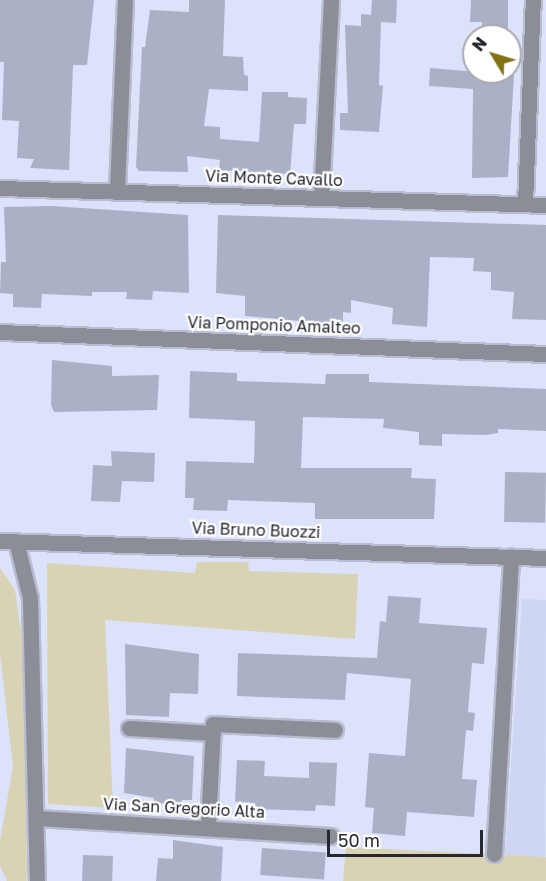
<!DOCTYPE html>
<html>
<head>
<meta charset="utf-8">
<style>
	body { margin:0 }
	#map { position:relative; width:546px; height:881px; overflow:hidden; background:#dce2f9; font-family:"Golos Text",sans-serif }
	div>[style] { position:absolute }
	.built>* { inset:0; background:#ced6f4 }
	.green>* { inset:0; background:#d8d3b5 }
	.building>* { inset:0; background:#aab0c6; transform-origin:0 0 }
	.roads { filter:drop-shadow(2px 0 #b8bdd1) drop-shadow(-2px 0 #b8bdd1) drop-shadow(0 2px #b8bdd1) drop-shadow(0 -2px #b8bdd1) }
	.minor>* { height:15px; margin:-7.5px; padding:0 7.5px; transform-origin:7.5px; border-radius:7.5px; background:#8b8d97 }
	span { translate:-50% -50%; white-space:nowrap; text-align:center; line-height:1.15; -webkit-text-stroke:4.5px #fff; paint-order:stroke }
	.street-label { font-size:16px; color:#262831 }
	.north { position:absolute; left:462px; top:24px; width:60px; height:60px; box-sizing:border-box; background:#fff; border:2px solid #a8a9ad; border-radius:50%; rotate:308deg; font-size:16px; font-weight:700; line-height:24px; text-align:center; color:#262831 }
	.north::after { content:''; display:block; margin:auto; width:21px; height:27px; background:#807112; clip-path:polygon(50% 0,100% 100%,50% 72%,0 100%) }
	.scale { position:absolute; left:327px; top:830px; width:156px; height:27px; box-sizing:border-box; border:3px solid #262831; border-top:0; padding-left:8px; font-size:18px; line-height:21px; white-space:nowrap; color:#262831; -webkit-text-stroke:4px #fff; paint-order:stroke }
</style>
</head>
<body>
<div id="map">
	<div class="built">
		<i style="clip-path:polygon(522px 599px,546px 600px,545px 857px,505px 855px)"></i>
	</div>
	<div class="green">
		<i style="clip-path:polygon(197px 562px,248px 562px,249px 571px,358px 574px,355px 639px,105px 620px,113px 808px,48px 804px,47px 563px,195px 573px)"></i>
		<i style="clip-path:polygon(0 568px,15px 590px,24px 654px,27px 881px,7px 881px,0 866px,0 841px,13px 766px,0 654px)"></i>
		<i style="clip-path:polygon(346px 847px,546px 857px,546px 881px,343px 881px)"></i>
	</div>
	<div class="building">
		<i style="clip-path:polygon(0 0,94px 0,87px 65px,73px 65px,69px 170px,30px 168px,34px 159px,17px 158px,19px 121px,2px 120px,4px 62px,0 62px)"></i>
		<i style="clip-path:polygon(189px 0,225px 0,223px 56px,243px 57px,244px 75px,248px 76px,248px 91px,209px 89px,204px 126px,220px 127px,220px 139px,259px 142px,262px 92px,288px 92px,288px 97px,307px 98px,306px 124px,294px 124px,290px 174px,219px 170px,220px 160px,187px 156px,188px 172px,139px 171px,136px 167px,142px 47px,145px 47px,150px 10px,189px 12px)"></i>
		<i style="clip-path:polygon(372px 0,397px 0,396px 23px,381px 22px,379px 85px,383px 86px,379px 132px,340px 130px,340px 113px,348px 113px,345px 25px,361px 26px,361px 14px,371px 15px)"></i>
		<i style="clip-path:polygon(471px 0,508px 0,508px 29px,482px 27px,482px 22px,470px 22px)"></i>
		<i style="clip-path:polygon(430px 68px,514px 75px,508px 177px,472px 178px,473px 89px,429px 86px)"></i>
		<i style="clip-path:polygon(51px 206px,188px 215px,189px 293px,153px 291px,152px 300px,126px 299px,127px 292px,92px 292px,92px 296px,42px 294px,41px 308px,13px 307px,13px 294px,0 293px,1px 262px,6px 262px,4px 207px)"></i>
		<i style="clip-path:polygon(218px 215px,546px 225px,546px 320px,512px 319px,514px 292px,491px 290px,491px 272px,473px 271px,474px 258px,430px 257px,427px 327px,392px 324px,393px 308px,351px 300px,351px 313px,343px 312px,343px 325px,245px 316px,245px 296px,216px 293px)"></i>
		<i style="clip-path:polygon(52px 360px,112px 366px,112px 376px,159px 375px,157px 410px,54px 412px,51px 405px)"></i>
		<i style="clip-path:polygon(190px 371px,237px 373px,237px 381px,325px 384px,326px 374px,369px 374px,369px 382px,546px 389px,546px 431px,498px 429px,498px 433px,486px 435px,442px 434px,442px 446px,419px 445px,419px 432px,383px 428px,384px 419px,303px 417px,301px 468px,412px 468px,411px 478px,436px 479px,434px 519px,315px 519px,315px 503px,228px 500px,227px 511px,193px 510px,194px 498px,185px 498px,186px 461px,254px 463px,255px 421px,189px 418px)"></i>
		<i style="clip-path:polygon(111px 451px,155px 453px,154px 482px,122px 481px,120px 502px,91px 501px,93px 465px,112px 466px)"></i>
		<i style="left:505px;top:472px;width:41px;height:50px;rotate:1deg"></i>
		<i style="clip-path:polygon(388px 596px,421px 598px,419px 623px,487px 628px,484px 664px,472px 663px,468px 712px,475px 713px,473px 731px,466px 730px,462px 779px,477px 780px,474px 817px,407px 812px,405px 836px,372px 833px,374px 808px,365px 807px,369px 753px,405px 756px,411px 679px,347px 673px,345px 700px,237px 696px,238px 653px,377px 658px,380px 621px,386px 622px)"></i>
		<i style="clip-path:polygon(125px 644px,199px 654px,198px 694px,170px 693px,169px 717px,126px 715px)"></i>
		<i style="clip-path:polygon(126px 748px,194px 756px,192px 800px,182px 800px,181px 804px,153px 803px,154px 798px,124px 793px)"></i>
		<i style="clip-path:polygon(237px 760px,265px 761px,264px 776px,309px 778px,309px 762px,337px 763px,335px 806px,316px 805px,315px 811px,255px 809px,255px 803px,235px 802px)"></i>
		<i style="clip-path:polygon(173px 840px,223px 847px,221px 881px,156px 881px,158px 858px,173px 859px)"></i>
		<i style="left:262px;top:848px;width:64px;height:27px;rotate:4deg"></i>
		<i style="left:83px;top:855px;width:30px;height:26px;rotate:2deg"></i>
	</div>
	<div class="roads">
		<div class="minor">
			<i style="left:0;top:188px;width:546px;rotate:1.78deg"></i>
			<i style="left:117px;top:190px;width:190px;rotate:-87.6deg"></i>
			<i style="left:321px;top:198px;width:198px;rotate:-87.1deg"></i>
			<i style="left:525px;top:204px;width:204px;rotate:-87.8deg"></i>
			<i style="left:0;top:332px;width:546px;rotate:2.31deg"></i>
			<i style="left:0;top:541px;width:546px;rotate:1.78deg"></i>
			<i style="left:16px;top:541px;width:59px;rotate:76.2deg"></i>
			<i style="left:30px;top:598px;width:283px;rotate:88.6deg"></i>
			<i style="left:129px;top:728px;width:84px;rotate:3.4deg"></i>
			<i style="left:37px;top:818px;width:294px;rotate:3.5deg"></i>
			<i style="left:208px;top:827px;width:103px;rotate:-87.2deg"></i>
			<i style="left:213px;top:724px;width:122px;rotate:2.8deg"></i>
			<i style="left:494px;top:854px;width:298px;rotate:-86.7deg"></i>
		</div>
	</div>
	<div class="street-label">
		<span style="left:274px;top:178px;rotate:2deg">Via Monte Cavallo</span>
		<span style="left:274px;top:325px;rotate:2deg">Via Pomponio Amalteo</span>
		<span style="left:256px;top:530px;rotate:2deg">Via Bruno Buozzi</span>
		<span style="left:184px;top:808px;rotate:3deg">Via San Gregorio Alta</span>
	</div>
	<div class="north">N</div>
	<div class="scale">50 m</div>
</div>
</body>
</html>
